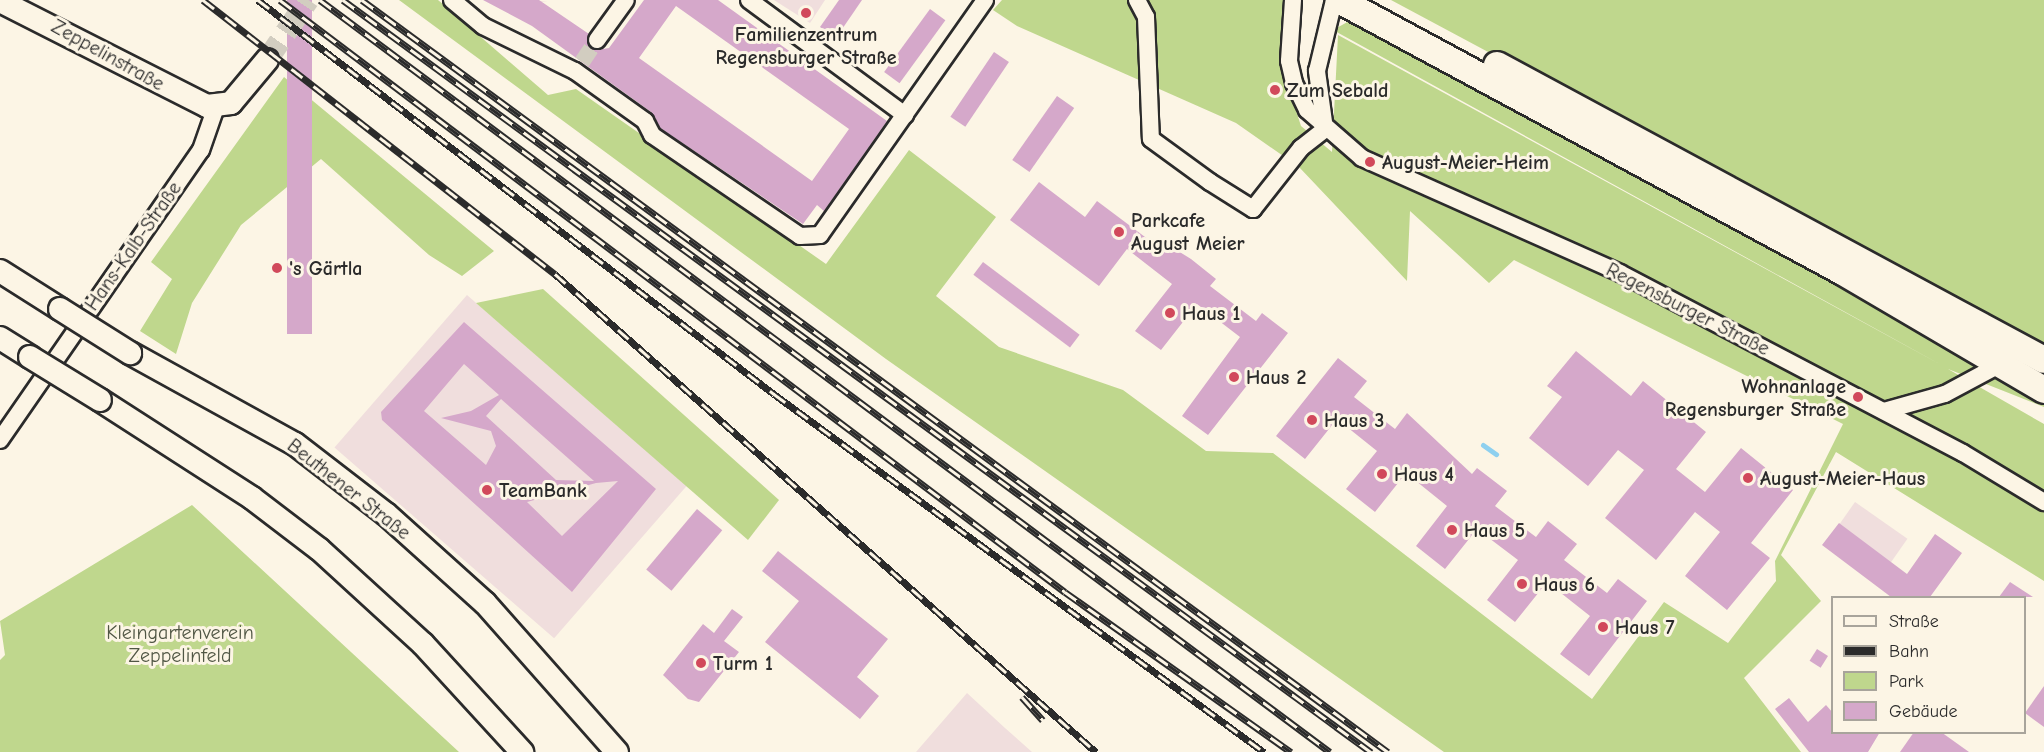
<!DOCTYPE html>
<html>
<head>
<meta charset="utf-8">
<style>
	body { margin:0 }
	#map { position:relative; width:2044px; height:752px; overflow:hidden; background:#fcf5e5; font-family:"Comic Neue",sans-serif }
	div>[style] { position:absolute }
	.built>* { inset:0; background:#f0dedd; transform-origin:0 0 }
	.green>* { inset:0; background:#bfd78d }
	.stream>* { height:5px; margin:-2.5px; padding:0 2.5px; transform-origin:2.5px; border-radius:2.5px; background:#8ed0ef }
	.building>* { inset:0; background:#d5a8ca; transform-origin:0 0 }
	.street-tunnel>* { height:16px; margin-top:-8px; transform-origin:0; background:repeating-linear-gradient(90deg,#d2cdc0 0 16px,transparent 0 24px) }
	.secondary-tunnel>* { height:22px; margin-top:-11px; transform-origin:0; background:repeating-linear-gradient(90deg,#d2cdc0 0 22px,transparent 0 33px) }
	.roads { filter:drop-shadow(2px 0 #2b2b2b) drop-shadow(-2px 0 #2b2b2b) drop-shadow(0 2px #2b2b2b) drop-shadow(0 -2px #2b2b2b) }
	.street>* { height:16px; margin:-8px; padding:0 8px; transform-origin:8px; border-radius:8px; background:#fcf5e5 }
	.secondary>* { height:22px; margin:-11px; padding:0 11px; transform-origin:11px; border-radius:11px; background:#fcf5e5 }
	.primary>* { height:26px; margin:-13px; padding:0 13px; transform-origin:13px; border-radius:13px; background:#fcf5e5 }
	.rail>* { height:7px; margin-top:-3.5px; transform-origin:0; background:repeating-linear-gradient(90deg,#fcf5e5 0 14px,#2b2b2b 0 28px); box-sizing:border-box; border-block:2px solid #2b2b2b }
	.bridges { filter:drop-shadow(2px 0 #2b2b2b) drop-shadow(-2px 0 #2b2b2b) drop-shadow(0 2px #2b2b2b) drop-shadow(0 -2px #2b2b2b) }
	.secondary-bridge>* { height:22px; margin:-11px; padding:0 11px; transform-origin:11px; border-radius:11px; background:#fcf5e5 }
	.dots>* { width:16px; height:16px; translate:-50% -50%; box-sizing:border-box; border:3px solid #fcf5e5; border-radius:50% }
	span { translate:-50% -50%; white-space:nowrap; text-align:center; line-height:1.15; -webkit-text-stroke:6px #fcf5e5; paint-order:stroke }
	.poi-label { font-size:20px; color:#2b2b2b; font-weight:700 }
	.left { translate:0 -50%; text-align:left }
	.right { translate:-100% -50%; text-align:right }
	.street-label { font-size:20px; color:#2b2b2b }
	.park-label { font-size:20px; color:#505644 }
	.legend { position:absolute; left:1831px; top:596px; width:195px; height:138px; box-sizing:border-box; background:#fcf5e5; border:2px solid #a8a49b; margin:0; padding:8px 10px; list-style:none; font-size:18px; color:#2b2b2b }
	.legend li { display:flex; align-items:center; gap:12px; height:30px }
	.legend b { width:30px; border:2px solid #a8a49b }
</style>
</head>
<body>
<div id="map">
	<div class="built">
		<i style="clip-path:polygon(774px 0,825px 0,810px 23px)"></i>
		<i style="left:467px;top:295px;width:291px;height:202px;rotate:41deg"></i>
		<i style="left:1855px;top:502px;width:64px;height:54px;rotate:35deg"></i>
		<i style="clip-path:polygon(967px 693px,1005px 728px,1032px 752px,916px 752px)"></i>
	</div>
	<div class="green">
		<i style="clip-path:polygon(399px 0,438px 0,548px 95px,576px 89px,826px 264px,909px 150px,996px 217px,936px 296px,999px 347px,1123px 390px,1206px 451px,1273px 453px,1592px 699px,1664px 602px,1728px 643px,1776px 581px,1775px 561px,1843px 424px,1514px 260px,1489px 283px,1410px 211px,1407px 281px,1299px 167px,1236px 123px,1017px 26px,993px 10px,1002px 0,1283px 0,1283px 70px,1301px 126px,1332px 152px,1338px 35px,1945px 367px,1333px 30px,1351px 20px,1723px 217px,2044px 402px,2044px 407px,1948px 369px,2044px 424px,2044px 581px,1836px 452px,1781px 555px,1821px 601px,1744px 678px,1801px 752px,1444px 752px,886px 359px)"></i>
		<i style="clip-path:polygon(1391px 0,2044px 0,2044px 352px,1630px 128px)"></i>
		<i style="clip-path:polygon(284px 77px,494px 251px,462px 276px,429px 255px,321px 159px,241px 225px,192px 303px,176px 354px,140px 331px,172px 279px,151px 262px)"></i>
		<i style="clip-path:polygon(543px 289px,779px 500px,748px 540px,476px 303px)"></i>
		<i style="clip-path:polygon(192px 505px,459px 752px,0 752px,0 660px,5px 655px,0 621px)"></i>
	</div>
	<div class="stream">
		<i style="left:1483px;top:445px;width:16px;rotate:35deg"></i>
	</div>
	<div class="building">
		<i style="left:287px;top:0;width:25px;height:334px"></i>
		<i style="clip-path:polygon(evenodd,483px 0,539px 0,589px 34px,588px 45px,597px 50px,609px 48px,644px 0,718px 0,887px 121px,824px 211px,817px 205px,803px 224px,660px 128px,651px 112px,532px 26px,483px 0,676px 6px,849px 129px,812px 181px,639px 58px,676px 6px)"></i>
		<i style="clip-path:polygon(839px 0,862px 0,836px 38px,820px 27px)"></i>
		<i style="left:930px;top:9px;width:19px;height:78px;rotate:36deg"></i>
		<i style="left:994px;top:52px;width:18px;height:78px;rotate:34deg"></i>
		<i style="left:1057px;top:96px;width:21px;height:78px;rotate:35deg"></i>
		<i style="clip-path:polygon(1039px 182px,1085px 217px,1097px 201px,1153px 243px,1157px 238px,1191px 259px,1216px 279px,1210px 286px,1256px 321px,1262px 313px,1288px 333px,1208px 435px,1182px 416px,1240px 337px,1197px 304px,1161px 350px,1135px 331px,1172px 284px,1127px 249px,1099px 286px,1010px 220px)"></i>
		<i style="left:983px;top:262px;width:121px;height:16px;rotate:37deg"></i>
		<i style="clip-path:polygon(evenodd,464px 322px,656px 489px,572px 592px,382px 420px,381px 412px,464px 322px,464px 364px,499px 395px,471px 411px,441px 418px,491px 431px,496px 446px,486px 465px,424px 411px,464px 364px,464px 322px,501px 399px,594px 481px,556px 480px,486px 416px,501px 399px,464px 322px,618px 481px,562px 536px,527px 502px,596px 483px,618px 481px)"></i>
		<i style="clip-path:polygon(1576px 351px,1631px 396px,1643px 381px,1706px 432px,1676px 469px,1705px 492px,1741px 448px,1793px 490px,1751px 543px,1770px 558px,1727px 610px,1685px 576px,1720px 532px,1695px 512px,1656px 560px,1605px 518px,1644px 470px,1618px 450px,1588px 486px,1529px 438px,1562px 397px,1547px 386px)"></i>
		<i style="clip-path:polygon(1338px 358px,1367px 381px,1354px 397px,1395px 429px,1407px 413px,1472px 474px,1477px 468px,1507px 491px,1495px 506px,1536px 537px,1548px 521px,1577px 544px,1564px 560px,1607px 593px,1618px 579px,1647px 601px,1589px 676px,1560px 654px,1590px 616px,1547px 582px,1515px 622px,1487px 600px,1518px 560px,1477px 529px,1445px 569px,1416px 546px,1447px 506px,1406px 473px,1375px 512px,1346px 489px,1377px 451px,1337px 419px,1305px 459px,1276px 436px)"></i>
		<i style="left:697px;top:509px;width:33px;height:79px;rotate:40deg"></i>
		<i style="clip-path:polygon(1839px 523px,1907px 574px,1935px 534px,1962px 553px,1930px 597px,1891px 597px,1822px 545px)"></i>
		<i style="clip-path:polygon(778px 551px,888px 639px,857px 677px,879px 696px,860px 719px,765px 642px,799px 601px,762px 571px)"></i>
		<i style="clip-path:polygon(2010px 582px,2033px 597px,1999px 597px)"></i>
		<i style="clip-path:polygon(732px 609px,743px 617px,724px 641px,739px 652px,699px 702px,688px 699px,663px 675px,703px 624px,714px 633px)"></i>
		<i style="left:1817px;top:649px;width:13px;height:14px;rotate:32deg"></i>
		<i style="clip-path:polygon(2044px 686px,2044px 727px,2025px 713px)"></i>
		<i style="clip-path:polygon(1789px 698px,1808px 722px,1826px 705px,1833px 713px,1833px 732px,1880px 732px,1868px 752px,1809px 752px,1775px 709px)"></i>
		<i style="clip-path:polygon(1914px 732px,1941px 732px,1969px 752px,1900px 752px)"></i>
	</div>
	<div class="street-tunnel">
		<i style="left:582px;top:62px;width:27px;rotate:-56deg"></i>
	</div>
	<div class="secondary-tunnel">
		<i style="left:267px;top:60px;width:73px;rotate:-55.7deg"></i>
	</div>
	<div class="roads">
		<div class="street">
			<i style="left:452px;top:0;width:40px;rotate:40deg"></i>
			<i style="left:483px;top:26px;width:102px;rotate:26.1deg"></i>
			<i style="left:575px;top:71px;width:86px;rotate:35.5deg"></i>
			<i style="left:645px;top:121px;width:16px;rotate:63deg"></i>
			<i style="left:652px;top:135px;width:179px;rotate:34.3deg"></i>
			<i style="left:800px;top:236px;width:20px;rotate:-3deg"></i>
			<i style="left:820px;top:235px;width:287px;rotate:-54.9deg"></i>
			<i style="left:749px;top:0;width:194px;rotate:36.4deg"></i>
			<i style="left:1137px;top:0;width:19px;rotate:62deg"></i>
			<i style="left:1146px;top:17px;width:122px;rotate:87.7deg"></i>
			<i style="left:1151px;top:139px;width:73px;rotate:36.1deg"></i>
			<i style="left:1210px;top:182px;width:51px;rotate:32.1deg"></i>
			<i style="left:1253px;top:209px;width:78px;rotate:-51.8deg"></i>
			<i style="left:1301px;top:148px;width:31px;rotate:-38deg"></i>
			<i style="left:1293px;top:0;width:61px;rotate:93.8deg"></i>
			<i style="left:1289px;top:61px;width:23px;rotate:77deg"></i>
			<i style="left:1294px;top:83px;width:30px;rotate:64deg"></i>
			<i style="left:1307px;top:110px;width:73px;rotate:41.1deg"></i>
			<i style="left:1362px;top:158px;width:282px;rotate:24deg"></i>
			<i style="left:1620px;top:273px;width:387px;rotate:27.7deg"></i>
			<i style="left:1963px;top:453px;width:95px;rotate:31.2deg"></i>
			<i style="left:597px;top:40px;width:49px;rotate:-54.1deg"></i>
			<i style="left:1325px;top:129px;width:59px;rotate:-97.9deg"></i>
			<i style="left:1317px;top:71px;width:73px;rotate:-76.5deg"></i>
			<i style="left:1884px;top:411px;width:63px;rotate:-15.6deg"></i>
			<i style="left:1945px;top:394px;width:61px;rotate:-28.2deg"></i>
			<i style="left:0;top:440px;width:353px;rotate:-55.3deg"></i>
			<i style="left:201px;top:150px;width:46px;rotate:-70.8deg"></i>
		</div>
		<div class="secondary">
			<i style="left:0;top:1px;width:232px;rotate:26.9deg"></i>
			<i style="left:207px;top:106px;width:24px;rotate:-7deg"></i>
			<i style="left:231px;top:103px;width:56px;rotate:-50.1deg"></i>
			<i style="left:0;top:271px;width:71px;rotate:32.3deg"></i>
			<i style="left:0;top:338px;width:36px;rotate:32deg"></i>
			<i style="left:130px;top:353px;width:188px;rotate:28.9deg"></i>
			<i style="left:295px;top:444px;width:115px;rotate:37.6deg"></i>
			<i style="left:386px;top:514px;width:133px;rotate:42deg"></i>
			<i style="left:485px;top:603px;width:199px;rotate:48.5deg"></i>
			<i style="left:100px;top:400px;width:181px;rotate:32.8deg"></i>
			<i style="left:252px;top:498px;width:84px;rotate:37.3deg"></i>
			<i style="left:319px;top:549px;width:141px;rotate:42.4deg"></i>
			<i style="left:423px;top:644px;width:147px;rotate:47.5deg"></i>
		</div>
		<div class="primary">
			<i style="left:1339px;top:0;width:573px;rotate:28.35deg"></i>
			<i style="left:1843px;top:272px;width:233px;rotate:30.4deg"></i>
			<i style="left:1497px;top:65px;width:621px;rotate:28.34deg"></i>
		</div>
	</div>
	<div class="rail">
		<i style="left:203px;top:0;width:446px;rotate:37.9deg"></i>
		<i style="left:555px;top:274px;width:722px;rotate:41.46deg"></i>
		<i style="left:258px;top:0;width:649px;rotate:37.36deg"></i>
		<i style="left:774px;top:394px;width:607px;rotate:36.15deg"></i>
		<i style="left:280px;top:0;width:983px;rotate:37.02deg"></i>
		<i style="left:1065px;top:592px;width:277px;rotate:35.3deg"></i>
		<i style="left:320px;top:0;width:1259px;rotate:36.67deg"></i>
		<i style="left:343px;top:0;width:1274px;rotate:36.19deg"></i>
		<i style="left:362px;top:0;width:1272px;rotate:36.24deg"></i>
		<i style="left:1022px;top:697px;width:31px;rotate:48deg"></i>
	</div>
	<div class="bridges">
		<div class="secondary-bridge">
			<i style="left:60px;top:309px;width:83px;rotate:32.2deg"></i>
			<i style="left:30px;top:357px;width:82px;rotate:31.6deg"></i>
		</div>
	</div>
	<div class="dots">
		<i style="left:806px;top:13px;background:#d1495b"></i>
		<i style="left:1275px;top:90px;background:#d1495b"></i>
		<i style="left:1370px;top:162px;background:#d1495b"></i>
		<i style="left:1119px;top:232px;background:#d1495b"></i>
		<i style="left:277px;top:268px;background:#d1495b"></i>
		<i style="left:1170px;top:313px;background:#d1495b"></i>
		<i style="left:1234px;top:377px;background:#d1495b"></i>
		<i style="left:1858px;top:397px;background:#d1495b"></i>
		<i style="left:1312px;top:420px;background:#d1495b"></i>
		<i style="left:1382px;top:474px;background:#d1495b"></i>
		<i style="left:1748px;top:478px;background:#d1495b"></i>
		<i style="left:487px;top:490px;background:#d1495b"></i>
		<i style="left:1452px;top:530px;background:#d1495b"></i>
		<i style="left:1522px;top:584px;background:#d1495b"></i>
		<i style="left:1603px;top:627px;background:#d1495b"></i>
		<i style="left:701px;top:663px;background:#d1495b"></i>
	</div>
	<div class="poi-label">
		<span style="left:806px;top:46px">Familienzentrum<br>Regensburger Straße</span>
		<span class="left" style="left:1287px;top:90px">Zum Sebald</span>
		<span class="left" style="left:1382px;top:162px">August-Meier-Heim</span>
		<span class="left" style="left:1131px;top:232px">Parkcafe<br>August Meier</span>
		<span class="left" style="left:289px;top:268px">'s Gärtla</span>
		<span class="left" style="left:1182px;top:313px">Haus 1</span>
		<span class="left" style="left:1246px;top:377px">Haus 2</span>
		<span class="right" style="left:1846px;top:398px">Wohnanlage<br>Regensburger Straße</span>
		<span class="left" style="left:1324px;top:420px">Haus 3</span>
		<span class="left" style="left:1394px;top:474px">Haus 4</span>
		<span class="left" style="left:1760px;top:478px">August-Meier-Haus</span>
		<span class="left" style="left:499px;top:490px">TeamBank</span>
		<span class="left" style="left:1464px;top:530px">Haus 5</span>
		<span class="left" style="left:1534px;top:584px">Haus 6</span>
		<span class="left" style="left:1615px;top:627px">Haus 7</span>
		<span class="left" style="left:713px;top:663px">Turm 1</span>
	</div>
	<div class="street-label">
		<span style="left:108px;top:55px;rotate:29deg">Zeppelinstraße</span>
		<span style="left:133px;top:246px;rotate:-55deg">Hans-Kalb-Straße</span>
		<span style="left:1688px;top:309px;rotate:27deg">Regensburger Straße</span>
		<span style="left:349px;top:489px;rotate:38deg">Beuthener Straße</span>
	</div>
	<div class="park-label">
		<span style="left:180px;top:644px">Kleingartenverein<br>Zeppelinfeld</span>
	</div>
	<ul class="legend">
	<li><b style="height:8px;background:#fcf5e5"></b>Straße</li>
	<li><b style="height:8px;background:#2b2b2b"></b>Bahn</li>
	<li><b style="height:16px;background:#bfd78d"></b>Park</li>
	<li><b style="height:16px;background:#d5a8ca"></b>Gebäude</li>
	</ul>
</div>
</body>
</html>
